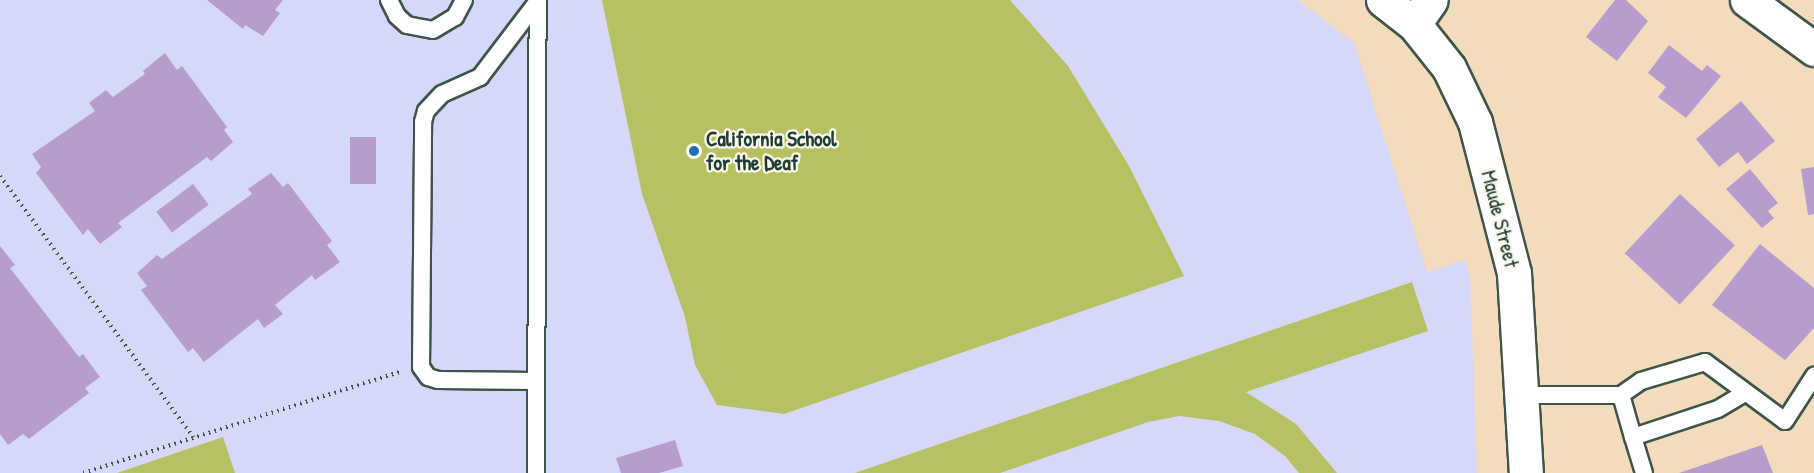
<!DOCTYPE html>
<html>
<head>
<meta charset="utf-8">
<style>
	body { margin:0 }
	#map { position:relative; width:1814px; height:473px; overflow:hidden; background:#f2dcbd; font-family:"Patrick Hand",sans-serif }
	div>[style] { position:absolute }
	.built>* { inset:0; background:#d5d8f9 }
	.green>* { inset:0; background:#b5c163 }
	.building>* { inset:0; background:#b69dcd; transform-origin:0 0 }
	.path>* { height:4px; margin-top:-2px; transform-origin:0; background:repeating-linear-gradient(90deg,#3f5549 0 1.5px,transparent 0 6px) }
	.roads { filter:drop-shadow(2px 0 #3f5549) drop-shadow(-2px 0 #3f5549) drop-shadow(0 2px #3f5549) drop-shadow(0 -2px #3f5549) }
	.lane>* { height:16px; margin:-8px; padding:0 8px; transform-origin:8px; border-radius:8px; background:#fff }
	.street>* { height:33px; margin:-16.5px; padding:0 16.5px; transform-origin:16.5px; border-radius:16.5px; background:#fff }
	.secondary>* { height:33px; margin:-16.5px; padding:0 16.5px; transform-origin:16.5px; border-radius:16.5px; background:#fff }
	.dots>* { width:16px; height:16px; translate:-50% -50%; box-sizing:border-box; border:3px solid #fbf7ec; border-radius:50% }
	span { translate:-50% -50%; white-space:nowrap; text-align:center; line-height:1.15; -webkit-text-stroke:4.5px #fbf7ec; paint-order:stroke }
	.poi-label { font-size:21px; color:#1f3d34; font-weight:700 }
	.left { translate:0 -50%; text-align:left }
	.street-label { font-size:21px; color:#1f3d34 }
</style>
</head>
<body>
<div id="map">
	<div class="built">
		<i style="clip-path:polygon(0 0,1298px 0,1354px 43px,1427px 272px,1465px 260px,1470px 278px,1477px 473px,0 473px)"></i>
	</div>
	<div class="green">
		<i style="clip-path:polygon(602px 0,1010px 0,1068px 66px,1129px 166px,1184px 276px,784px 414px,717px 405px,695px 365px,685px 317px,642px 194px)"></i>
		<i style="clip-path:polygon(1412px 282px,1428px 331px,1246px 392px,1296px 424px,1337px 473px,1299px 473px,1285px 456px,1255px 434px,1219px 421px,1179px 416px,1148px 422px,1000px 473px,855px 473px)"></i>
		<i style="clip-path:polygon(223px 437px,235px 473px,117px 473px)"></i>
	</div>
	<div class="building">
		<i style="clip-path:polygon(207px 0,283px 0,275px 10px,280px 13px,263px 36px,245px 25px,243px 29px)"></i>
		<i style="clip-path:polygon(1615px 0,1626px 0,1648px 21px,1617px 61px,1586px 37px)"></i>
		<i style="clip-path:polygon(1669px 45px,1702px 71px,1707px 65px,1721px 76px,1686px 118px,1658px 97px,1666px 87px,1648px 73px)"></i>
		<i style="clip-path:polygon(165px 53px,177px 70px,182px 66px,227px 127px,224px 130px,233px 142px,211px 161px,207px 157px,118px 223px,122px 227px,100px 244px,88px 229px,83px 235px,36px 173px,41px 167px,32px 154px,95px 111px,89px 103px,106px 90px,113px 97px,145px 74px,143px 71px)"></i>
		<i style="clip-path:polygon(1741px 101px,1775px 141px,1747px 164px,1738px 152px,1719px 167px,1696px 139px)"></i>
		<i style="left:350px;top:137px;width:26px;height:47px"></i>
		<i style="clip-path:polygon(1814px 167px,1814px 214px,1808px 215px,1801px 169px)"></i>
		<i style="clip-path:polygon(1750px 169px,1778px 203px,1768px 211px,1774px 218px,1762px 228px,1726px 189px)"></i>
		<i style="clip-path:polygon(271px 173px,283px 187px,288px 183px,332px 241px,327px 245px,340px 262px,315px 280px,312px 275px,275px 305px,283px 314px,264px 328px,258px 319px,204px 362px,193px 348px,188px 352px,141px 290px,147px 286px,137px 273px,157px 255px,162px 259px,252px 194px,248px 189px)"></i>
		<i style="left:193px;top:184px;width:26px;height:46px;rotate:53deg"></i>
		<i style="left:1680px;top:194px;width:75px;height:81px;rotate:43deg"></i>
		<i style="clip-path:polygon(1760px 244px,1814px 288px,1814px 328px,1785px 360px,1712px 305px)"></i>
		<i style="clip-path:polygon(0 246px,15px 265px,10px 268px,79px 357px,83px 354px,100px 377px,85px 388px,89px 393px,29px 439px,23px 434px,8px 445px,0 434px)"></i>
		<i style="clip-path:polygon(675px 440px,683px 466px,659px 473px,621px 473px,616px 458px)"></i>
		<i style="clip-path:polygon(1762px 445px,1773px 473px,1679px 473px)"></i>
	</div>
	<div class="path">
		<i style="left:0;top:176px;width:325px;rotate:53.5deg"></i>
		<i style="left:83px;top:473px;width:333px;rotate:-17.7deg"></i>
	</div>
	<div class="roads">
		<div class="lane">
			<i style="left:389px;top:0;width:18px;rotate:63deg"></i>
			<i style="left:397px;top:16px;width:13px;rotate:42deg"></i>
			<i style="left:407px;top:25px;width:26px;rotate:11deg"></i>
			<i style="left:433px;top:30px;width:26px;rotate:-31deg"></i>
			<i style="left:455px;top:17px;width:19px;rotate:-62deg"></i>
			<i style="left:536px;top:381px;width:98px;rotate:-179.4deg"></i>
			<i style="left:438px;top:380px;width:10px;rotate:-163deg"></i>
			<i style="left:428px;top:377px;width:12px;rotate:-125deg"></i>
			<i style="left:421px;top:367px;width:245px;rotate:-89.5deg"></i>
			<i style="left:423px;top:122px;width:11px;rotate:-75deg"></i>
			<i style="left:426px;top:111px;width:23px;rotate:-47deg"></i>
			<i style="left:442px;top:94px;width:42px;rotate:-24.1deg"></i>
			<i style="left:480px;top:77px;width:96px;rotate:-52.7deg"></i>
			<i style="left:1522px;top:395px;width:99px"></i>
			<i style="left:1621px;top:395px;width:24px;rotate:-35deg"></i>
			<i style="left:1641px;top:381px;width:67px;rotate:-16.5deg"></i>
			<i style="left:1705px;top:362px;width:99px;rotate:36.4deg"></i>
			<i style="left:1785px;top:421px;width:54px;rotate:-57.2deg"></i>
			<i style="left:1621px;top:395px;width:44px;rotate:74.1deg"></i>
			<i style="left:536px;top:473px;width:473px;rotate:-89.8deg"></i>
			<i style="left:1644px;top:473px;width:38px;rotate:-107deg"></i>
			<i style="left:1633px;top:437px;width:89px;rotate:-18.2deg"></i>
			<i style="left:1718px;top:409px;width:31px;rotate:-31deg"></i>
		</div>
		<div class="street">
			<i style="left:1747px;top:0;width:83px;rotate:36.2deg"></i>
			<i style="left:1414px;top:24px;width:29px;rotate:-55deg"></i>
		</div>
		<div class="secondary">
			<i style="left:1383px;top:0;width:39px;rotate:38deg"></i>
			<i style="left:1414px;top:24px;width:56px;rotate:51.5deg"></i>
			<i style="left:1449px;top:68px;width:60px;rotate:64.3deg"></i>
			<i style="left:1475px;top:122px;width:156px;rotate:75.5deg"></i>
			<i style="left:1514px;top:273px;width:200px;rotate:86.6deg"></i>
		</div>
	</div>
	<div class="dots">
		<i style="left:694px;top:151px;background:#1f6fb2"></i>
	</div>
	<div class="poi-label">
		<span class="left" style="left:706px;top:151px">California School<br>for the Deaf</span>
	</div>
	<div class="street-label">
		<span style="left:1500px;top:219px;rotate:76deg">Maude Street</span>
	</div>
</div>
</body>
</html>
